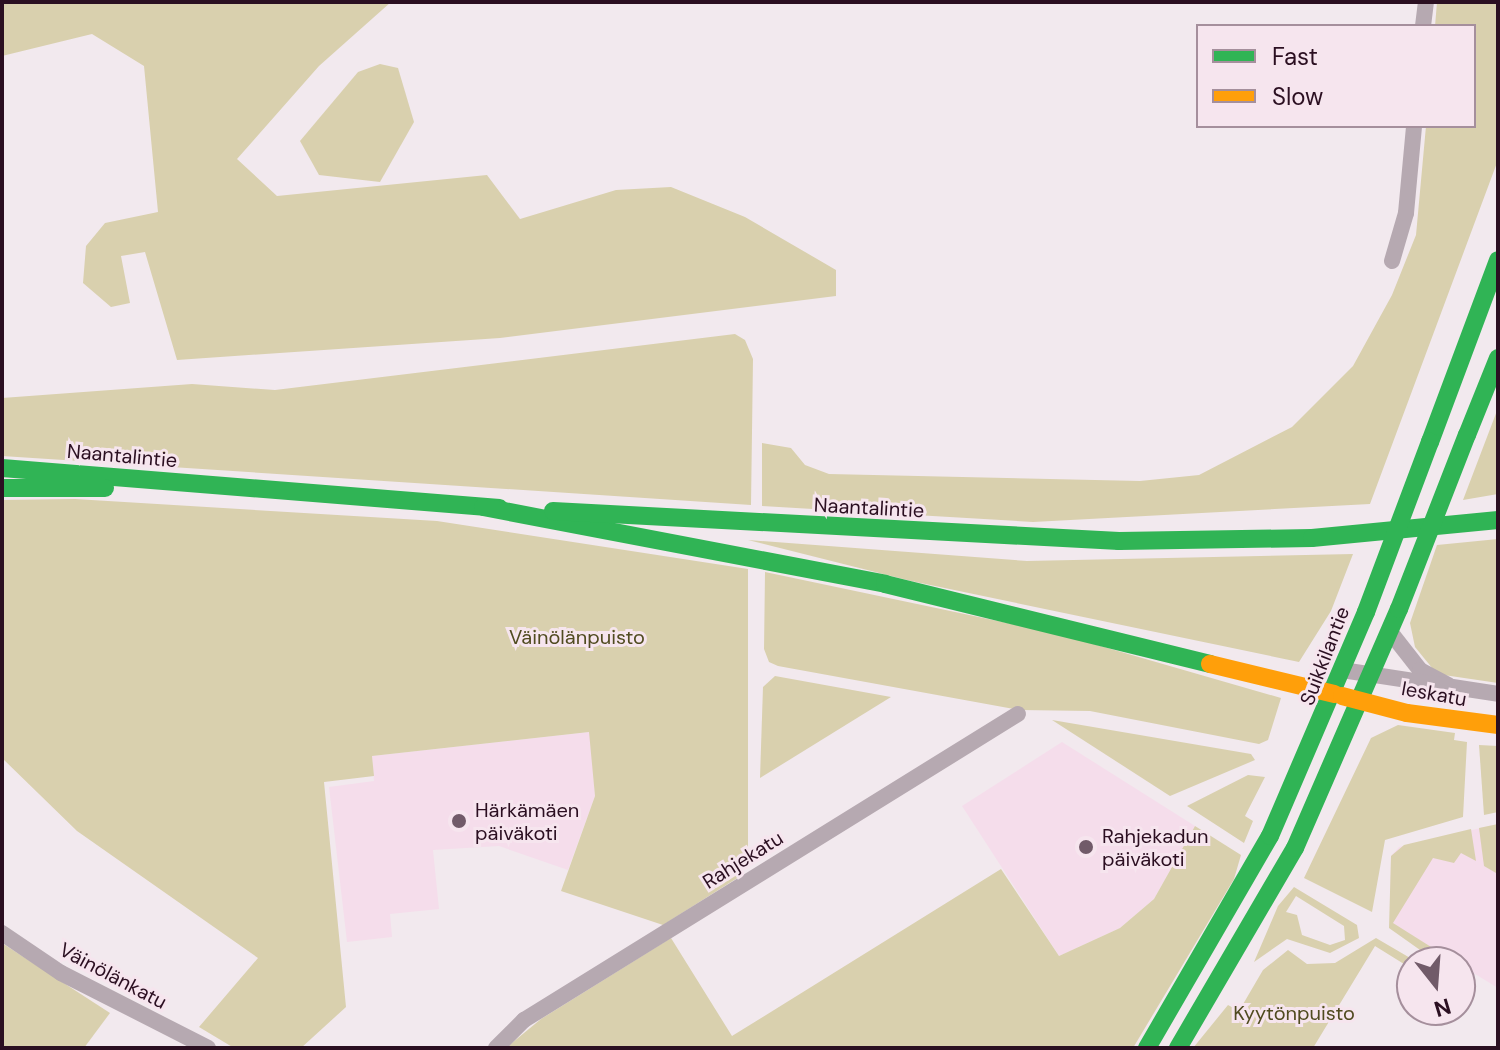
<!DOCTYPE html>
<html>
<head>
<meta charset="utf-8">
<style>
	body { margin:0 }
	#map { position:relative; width:1500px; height:1050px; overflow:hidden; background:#f2e9ee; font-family:"DM Sans",sans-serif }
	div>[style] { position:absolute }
	.built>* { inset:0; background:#f5ddeb }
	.green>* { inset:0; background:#d9d0ae }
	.street>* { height:16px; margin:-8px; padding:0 8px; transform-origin:8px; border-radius:8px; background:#b6a9b1 }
	.fast>* { height:18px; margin:-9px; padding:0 9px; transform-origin:9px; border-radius:9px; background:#30b455 }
	.slow>* { height:18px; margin:-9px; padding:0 9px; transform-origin:9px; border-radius:9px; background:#ff9f0a }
	.fast-bridge>* { height:18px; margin:-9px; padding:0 9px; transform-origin:9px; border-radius:9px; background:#30b455 }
	.dots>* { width:22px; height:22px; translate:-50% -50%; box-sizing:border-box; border:4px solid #f6e5ee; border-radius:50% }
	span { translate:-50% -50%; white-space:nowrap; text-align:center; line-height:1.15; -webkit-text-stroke:6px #f6e5ee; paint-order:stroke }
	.street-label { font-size:20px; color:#2b0f21 }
	.park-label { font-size:20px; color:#504b20 }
	.poi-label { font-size:20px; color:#2b0f21 }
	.left { translate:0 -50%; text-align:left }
	.frame { position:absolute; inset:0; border:4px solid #2b0f21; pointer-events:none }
	.legend { position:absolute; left:1196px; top:24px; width:280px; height:104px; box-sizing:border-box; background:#f6e5ee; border:2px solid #a58f9c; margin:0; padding:10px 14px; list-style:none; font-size:24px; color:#2b0f21 }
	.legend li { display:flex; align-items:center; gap:16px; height:40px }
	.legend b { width:40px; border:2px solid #a58f9c }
	.north { position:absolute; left:1396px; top:946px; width:80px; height:80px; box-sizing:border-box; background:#f6e5ee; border:2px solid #a58f9c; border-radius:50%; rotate:163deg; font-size:22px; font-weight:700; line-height:32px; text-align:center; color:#2b0f21 }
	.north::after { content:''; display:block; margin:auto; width:28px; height:36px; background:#715b69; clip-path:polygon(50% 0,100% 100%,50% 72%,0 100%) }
</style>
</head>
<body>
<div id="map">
	<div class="built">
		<i style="clip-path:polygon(590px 732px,595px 796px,568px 870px,499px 846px,433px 850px,439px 909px,390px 914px,392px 937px,347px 942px,329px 787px,374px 781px,372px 756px)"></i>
		<i style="clip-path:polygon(1062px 742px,1195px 826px,1154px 899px,1120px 928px,1059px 956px,962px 806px)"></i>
		<i style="clip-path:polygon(1498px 824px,1498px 988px,1390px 922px,1391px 856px,1399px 847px)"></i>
	</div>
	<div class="green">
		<i style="clip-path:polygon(2px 2px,391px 2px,319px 66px,237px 159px,277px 196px,487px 175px,520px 219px,616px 190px,671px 187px,745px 217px,836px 270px,836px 296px,500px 338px,177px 360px,145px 252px,121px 256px,130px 303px,111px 307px,83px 283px,86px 246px,105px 223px,158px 212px,144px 66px,92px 34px,2px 56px)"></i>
		<i style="clip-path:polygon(1437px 2px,1498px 2px,1498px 160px,1370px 504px,1033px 522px,762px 506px,762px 443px,791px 448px,805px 465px,829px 474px,1140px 481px,1199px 475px,1292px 427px,1353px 366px,1392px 295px,1416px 235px,1426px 126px,1474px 126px,1474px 26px,1435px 26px)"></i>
		<i style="clip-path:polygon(380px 64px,398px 68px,414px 122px,380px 182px,319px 175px,300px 141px,358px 72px)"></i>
		<i style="clip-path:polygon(735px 334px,745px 340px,753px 359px,751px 505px,2px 456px,2px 398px,192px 384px,275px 390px)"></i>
		<i style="clip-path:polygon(1498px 408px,1498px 494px,1463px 500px,1495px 416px)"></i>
		<i style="clip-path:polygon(75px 499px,437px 521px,748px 569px,748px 851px,739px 877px,663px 925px,561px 891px,595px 796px,589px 732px,372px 756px,374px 776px,324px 782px,346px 1007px,301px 1048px,234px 1048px,199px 1027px,258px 958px,77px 831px,2px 758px,2px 500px)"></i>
		<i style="clip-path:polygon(1498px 539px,1498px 683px,1437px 674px,1415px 647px,1410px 623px,1437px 545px)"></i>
		<i style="clip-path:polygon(748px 540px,1027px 561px,1353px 554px,1331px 611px,1299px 662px,911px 581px)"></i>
		<i style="clip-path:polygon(765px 572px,1059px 634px,1281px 698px,1268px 740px,1259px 744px,1090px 711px,1020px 710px,778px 666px,769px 662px,764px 649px)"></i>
		<i style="clip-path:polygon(775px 676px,891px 697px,760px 778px,763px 687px)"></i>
		<i style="clip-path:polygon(1052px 720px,1251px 754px,1255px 760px,1170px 796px)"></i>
		<i style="clip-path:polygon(1398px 725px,1455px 733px,1454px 740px,1467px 742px,1463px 817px,1385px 840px,1372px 912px,1304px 878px,1371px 738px)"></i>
		<i style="clip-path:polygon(1479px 745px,1498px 746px,1498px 812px,1484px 815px)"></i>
		<i style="clip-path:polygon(1248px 775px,1265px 777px,1245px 816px,1253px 821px,1244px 843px,1187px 806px)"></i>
		<i style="clip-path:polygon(1498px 824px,1498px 869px,1496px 873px,1484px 866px,1479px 828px)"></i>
		<i style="clip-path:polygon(1195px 826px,1241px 855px,1234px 879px,1133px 1048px,506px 1048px,541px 1019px,671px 938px,732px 1036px,1001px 869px,1059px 956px,1120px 928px,1154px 899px)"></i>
		<i style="clip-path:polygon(1471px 829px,1476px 861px,1461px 853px,1454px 863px,1433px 858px,1393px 923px,1455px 962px,1437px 962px,1389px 928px,1391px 856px,1404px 845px)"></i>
		<i style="clip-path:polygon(evenodd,1294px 887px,1357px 925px,1359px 938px,1330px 953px,1287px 939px,1254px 962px,1278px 906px,1294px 887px,1296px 896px,1344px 926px,1345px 940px,1330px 945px,1302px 935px,1297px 915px,1286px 912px,1296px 896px)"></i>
		<i style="clip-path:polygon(1376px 938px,1417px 962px,1412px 969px,1375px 946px,1313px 1048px,1193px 1048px,1228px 1005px,1239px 1011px,1263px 970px,1288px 950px,1307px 964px,1335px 963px)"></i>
		<i style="clip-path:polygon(2px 943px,110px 1013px,84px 1048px,2px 1048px)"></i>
	</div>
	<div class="street">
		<i style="left:1423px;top:26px;width:24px;rotate:-83deg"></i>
		<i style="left:1392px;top:261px;width:50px;rotate:-73.7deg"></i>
		<i style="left:1406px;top:213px;width:87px;rotate:-84.7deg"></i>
		<i style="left:1391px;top:633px;width:47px;rotate:51.9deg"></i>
		<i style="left:1420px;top:670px;width:32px;rotate:28deg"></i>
		<i style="left:1342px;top:670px;width:158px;rotate:8.7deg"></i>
		<i style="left:2px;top:933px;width:71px;rotate:34.1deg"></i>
		<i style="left:61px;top:973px;width:165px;rotate:27deg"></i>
		<i style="left:496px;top:1048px;width:40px;rotate:-45deg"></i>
		<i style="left:524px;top:1020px;width:581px;rotate:-31.78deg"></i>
	</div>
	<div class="fast">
		<i style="left:1467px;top:435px;width:83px;rotate:-68.1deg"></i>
		<i style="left:1430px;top:442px;width:194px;rotate:-69.5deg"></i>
		<i style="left:2px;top:468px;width:499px;rotate:4.6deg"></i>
		<i style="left:2px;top:488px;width:103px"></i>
		<i style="left:483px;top:507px;width:409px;rotate:10.8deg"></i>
		<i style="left:885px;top:584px;width:335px;rotate:13.8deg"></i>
		<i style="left:553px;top:511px;width:567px;rotate:3.03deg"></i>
		<i style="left:1119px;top:541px;width:193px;rotate:-0.9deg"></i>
		<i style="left:1312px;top:538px;width:187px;rotate:-5.5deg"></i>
		<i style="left:1147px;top:1048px;width:245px;rotate:-59.9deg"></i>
		<i style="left:1270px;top:836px;width:244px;rotate:-66.8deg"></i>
		<i style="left:1178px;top:1048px;width:232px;rotate:-59.7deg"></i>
		<i style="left:1295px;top:848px;width:261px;rotate:-66.5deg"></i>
	</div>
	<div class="slow">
		<i style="left:1210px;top:664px;width:128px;rotate:13.6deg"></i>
		<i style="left:1342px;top:696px;width:67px;rotate:14.7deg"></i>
		<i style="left:1407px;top:713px;width:92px;rotate:7.5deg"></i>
	</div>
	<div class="fast-bridge">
		<i style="left:1399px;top:609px;width:187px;rotate:-68.7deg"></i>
		<i style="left:1366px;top:612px;width:182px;rotate:-69.4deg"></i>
	</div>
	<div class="dots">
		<i style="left:459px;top:821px;background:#715b69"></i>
		<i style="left:1086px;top:847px;background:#715b69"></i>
	</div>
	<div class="street-label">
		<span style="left:122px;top:456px;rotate:5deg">Naantalintie</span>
		<span style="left:869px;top:508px;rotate:3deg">Naantalintie</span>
		<span style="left:1325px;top:656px;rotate:-69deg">Suikkilantie</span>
		<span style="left:1434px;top:694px;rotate:10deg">Ieskatu</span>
		<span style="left:743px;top:860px;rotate:-32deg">Rahjekatu</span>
		<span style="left:113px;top:976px;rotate:28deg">Väinölänkatu</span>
	</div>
	<div class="park-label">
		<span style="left:577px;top:637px">Väinölänpuisto</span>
		<span style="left:1294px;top:1013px">Kyytönpuisto</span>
	</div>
	<div class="poi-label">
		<span class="left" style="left:475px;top:822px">Härkämäen<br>päiväkoti</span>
		<span class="left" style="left:1102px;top:848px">Rahjekadun<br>päiväkoti</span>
	</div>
	<div class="frame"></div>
	<ul class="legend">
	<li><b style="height:10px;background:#30b455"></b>Fast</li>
	<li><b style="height:10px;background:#ff9f0a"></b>Slow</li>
	</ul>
	<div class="north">N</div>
</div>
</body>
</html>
